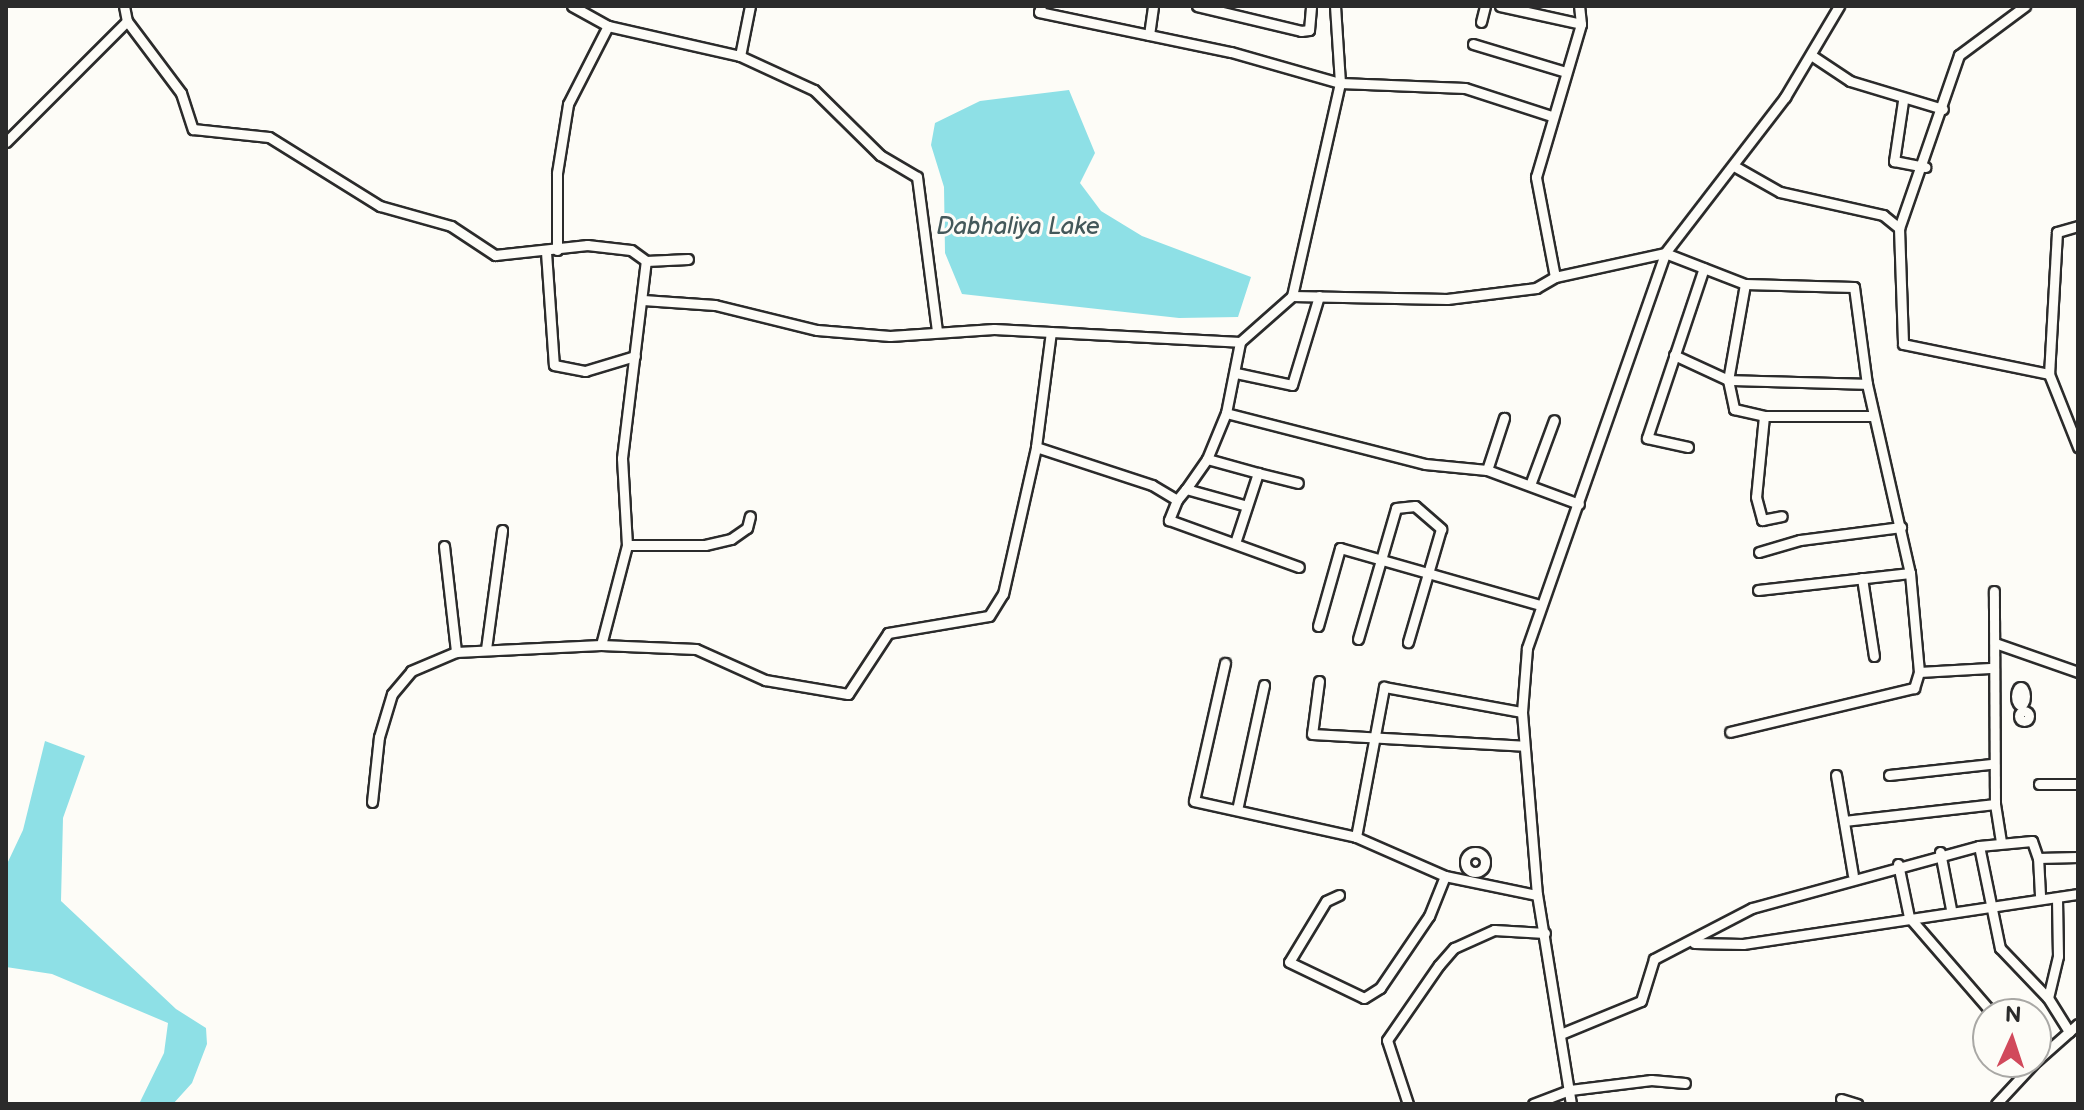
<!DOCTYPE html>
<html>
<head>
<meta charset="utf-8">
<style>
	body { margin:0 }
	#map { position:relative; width:2084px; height:1110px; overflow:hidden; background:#fdfcf7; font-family:"Balsamiq Sans",sans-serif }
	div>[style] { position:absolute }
	.water>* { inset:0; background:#8ee0e6 }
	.roads { filter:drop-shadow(2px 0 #2b2b2b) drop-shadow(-2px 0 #2b2b2b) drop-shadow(0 2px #2b2b2b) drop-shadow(0 -2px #2b2b2b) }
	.minor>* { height:9px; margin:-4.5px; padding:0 4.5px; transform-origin:4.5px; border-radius:4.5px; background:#fdfcf7 }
	.minor>.ring { margin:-4.5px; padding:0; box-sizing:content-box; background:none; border:9px solid #fdfcf7; border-radius:50% }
	span { translate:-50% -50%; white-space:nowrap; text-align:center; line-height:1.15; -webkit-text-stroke:6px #fdfcf7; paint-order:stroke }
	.water-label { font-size:24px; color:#44585a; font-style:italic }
	.frame { position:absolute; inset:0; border:8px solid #2b2b2b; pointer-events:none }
	.north { position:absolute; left:1972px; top:998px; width:80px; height:80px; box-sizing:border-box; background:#fdfcf7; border:2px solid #a9a8a5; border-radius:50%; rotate:3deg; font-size:22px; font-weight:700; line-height:32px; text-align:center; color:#2b2b2b }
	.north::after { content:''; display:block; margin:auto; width:28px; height:36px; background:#d1495b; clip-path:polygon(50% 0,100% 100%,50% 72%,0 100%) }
</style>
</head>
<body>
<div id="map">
	<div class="water">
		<i style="clip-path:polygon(1069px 90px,1095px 153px,1080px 183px,1101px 211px,1142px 236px,1251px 277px,1238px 317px,1179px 318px,962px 294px,945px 253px,944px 187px,931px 145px,935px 123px,980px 101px)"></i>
		<i style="clip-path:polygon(45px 741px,85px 756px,63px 818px,61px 901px,176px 1009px,206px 1028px,207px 1044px,192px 1083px,173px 1104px,139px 1104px,164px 1053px,168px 1023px,52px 974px,6px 967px,6px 866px,23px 830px)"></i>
	</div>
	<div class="roads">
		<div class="minor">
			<i style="left:124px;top:6px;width:15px;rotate:79deg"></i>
			<i style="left:127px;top:21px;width:90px;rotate:53.1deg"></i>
			<i style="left:181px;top:93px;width:38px;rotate:72deg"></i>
			<i style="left:193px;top:129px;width:76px;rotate:6deg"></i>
			<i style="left:269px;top:137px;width:131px;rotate:31.9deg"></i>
			<i style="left:380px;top:206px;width:74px;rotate:15.7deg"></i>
			<i style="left:451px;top:226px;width:53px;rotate:33.4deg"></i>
			<i style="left:495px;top:255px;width:93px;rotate:-6.2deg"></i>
			<i style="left:587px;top:245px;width:44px;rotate:6.5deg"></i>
			<i style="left:631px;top:250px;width:19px;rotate:36deg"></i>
			<i style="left:646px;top:261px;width:42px;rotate:-2.7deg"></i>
			<i style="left:572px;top:6px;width:41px;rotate:29.1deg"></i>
			<i style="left:608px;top:26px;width:135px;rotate:12.8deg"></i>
			<i style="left:740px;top:56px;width:51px;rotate:-78.7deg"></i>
			<i style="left:1041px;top:6px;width:6px;rotate:108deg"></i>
			<i style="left:1039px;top:12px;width:196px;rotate:11.8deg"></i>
			<i style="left:1231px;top:52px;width:113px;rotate:15.9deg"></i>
			<i style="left:1340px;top:83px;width:125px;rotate:2.3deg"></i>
			<i style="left:1465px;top:88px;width:90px;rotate:18deg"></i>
			<i style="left:1197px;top:6px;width:107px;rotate:13.5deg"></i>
			<i style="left:1301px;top:31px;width:8px;rotate:-7deg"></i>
			<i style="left:1309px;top:30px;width:24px;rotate:-85deg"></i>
			<i style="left:1500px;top:6px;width:83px;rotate:12.5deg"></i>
			<i style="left:2025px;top:6px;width:82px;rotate:143.4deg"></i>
			<i style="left:1959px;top:55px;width:183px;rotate:109.1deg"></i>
			<i style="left:1899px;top:228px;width:116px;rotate:88deg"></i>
			<i style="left:1903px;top:344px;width:149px;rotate:11.6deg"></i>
			<i style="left:1481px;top:22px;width:16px;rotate:-76deg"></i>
			<i style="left:1149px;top:35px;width:29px;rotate:-82deg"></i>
			<i style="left:1473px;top:44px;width:97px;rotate:16.8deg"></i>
			<i style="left:1811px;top:55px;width:47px;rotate:33.7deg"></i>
			<i style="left:1850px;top:81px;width:97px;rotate:16.8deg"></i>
			<i style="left:740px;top:56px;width:81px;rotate:24.7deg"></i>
			<i style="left:814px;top:90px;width:93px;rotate:44.6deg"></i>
			<i style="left:880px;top:155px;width:43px;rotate:30.7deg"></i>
			<i style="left:917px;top:177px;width:156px;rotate:82.6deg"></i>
			<i style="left:1903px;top:101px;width:61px;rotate:98.5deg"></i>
			<i style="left:1894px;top:161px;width:32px;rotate:11deg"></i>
			<i style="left:6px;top:142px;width:171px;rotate:-45deg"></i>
			<i style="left:1734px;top:166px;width:53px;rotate:29.5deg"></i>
			<i style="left:1780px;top:192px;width:106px;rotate:12.6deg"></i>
			<i style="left:1883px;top:215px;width:21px;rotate:39deg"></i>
			<i style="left:2078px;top:226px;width:22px;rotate:164deg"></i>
			<i style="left:2057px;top:232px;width:142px;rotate:93.2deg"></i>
			<i style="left:2049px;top:374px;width:79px;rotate:68.3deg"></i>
			<i style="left:557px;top:250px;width:77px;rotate:-90deg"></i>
			<i style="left:557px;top:173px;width:70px;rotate:-80.9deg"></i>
			<i style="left:568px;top:104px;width:88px;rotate:-62.9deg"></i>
			<i style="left:546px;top:252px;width:113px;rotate:86deg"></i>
			<i style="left:554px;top:365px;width:32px;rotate:11deg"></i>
			<i style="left:585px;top:371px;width:52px;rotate:-16.7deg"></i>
			<i style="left:1555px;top:277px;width:102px;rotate:-100.8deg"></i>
			<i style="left:1536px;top:177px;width:159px;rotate:-73.6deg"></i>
			<i style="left:1581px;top:24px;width:18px;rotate:-96deg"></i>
			<i style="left:1745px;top:284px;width:97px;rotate:100deg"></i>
			<i style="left:1728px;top:380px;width:30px;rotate:78deg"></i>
			<i style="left:1734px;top:409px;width:31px;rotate:13deg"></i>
			<i style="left:1764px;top:416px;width:109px"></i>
			<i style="left:1292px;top:296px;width:155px;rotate:1.1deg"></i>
			<i style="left:1447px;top:299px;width:90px;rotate:-7deg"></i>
			<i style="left:1536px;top:288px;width:22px;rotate:-30deg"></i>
			<i style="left:1555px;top:277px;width:113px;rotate:-12.3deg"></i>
			<i style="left:1665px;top:253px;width:86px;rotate:21.2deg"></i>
			<i style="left:1745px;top:284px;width:109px;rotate:1.6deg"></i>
			<i style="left:1854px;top:287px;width:98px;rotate:82.4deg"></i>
			<i style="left:1867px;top:384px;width:194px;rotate:77.2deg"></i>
			<i style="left:1910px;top:573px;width:99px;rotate:84.8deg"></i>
			<i style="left:1919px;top:672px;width:17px;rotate:107deg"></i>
			<i style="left:1914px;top:688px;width:189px;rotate:166.6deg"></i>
			<i style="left:643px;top:300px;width:72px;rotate:4deg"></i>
			<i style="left:715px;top:305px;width:105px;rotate:13.8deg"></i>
			<i style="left:817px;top:330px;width:73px;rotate:4.7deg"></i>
			<i style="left:890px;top:336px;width:104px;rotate:-3.9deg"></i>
			<i style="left:994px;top:329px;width:246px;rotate:3deg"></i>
			<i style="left:1240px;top:342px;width:69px;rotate:-41.5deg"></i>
			<i style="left:1292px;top:296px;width:218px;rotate:-77.3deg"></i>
			<i style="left:1340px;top:83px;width:77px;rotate:-93.7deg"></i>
			<i style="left:1674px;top:355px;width:60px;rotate:24.8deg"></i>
			<i style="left:1728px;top:380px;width:139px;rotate:1.6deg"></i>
			<i style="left:1236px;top:373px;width:57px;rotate:12.1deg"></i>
			<i style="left:1292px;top:385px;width:93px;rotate:-73.1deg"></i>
			<i style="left:1226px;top:413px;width:72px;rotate:-78.8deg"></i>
			<i style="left:1764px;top:416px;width:81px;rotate:95.6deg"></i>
			<i style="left:1756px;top:497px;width:24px;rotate:75deg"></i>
			<i style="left:1762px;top:520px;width:20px;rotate:-11deg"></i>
			<i style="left:1036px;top:447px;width:122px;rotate:18.1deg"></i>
			<i style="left:1152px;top:485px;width:29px;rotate:31deg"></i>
			<i style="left:1177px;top:500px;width:22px;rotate:112deg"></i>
			<i style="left:1169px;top:520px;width:138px;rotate:19.9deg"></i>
			<i style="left:1688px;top:447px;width:42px;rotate:-167.6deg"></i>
			<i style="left:1647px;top:438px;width:179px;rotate:-71.5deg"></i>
			<i style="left:1487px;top:470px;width:55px;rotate:-71.9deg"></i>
			<i style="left:1258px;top:473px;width:53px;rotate:-164.6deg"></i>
			<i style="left:1207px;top:459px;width:50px;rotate:-67.6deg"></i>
			<i style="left:1226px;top:413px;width:205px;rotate:14.4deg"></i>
			<i style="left:1425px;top:464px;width:62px;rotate:5.5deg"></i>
			<i style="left:1487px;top:470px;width:98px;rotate:20.3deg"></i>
			<i style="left:1530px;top:485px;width:69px;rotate:-69.7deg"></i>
			<i style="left:1186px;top:489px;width:37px;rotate:-55deg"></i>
			<i style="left:1177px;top:500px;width:14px;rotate:-51deg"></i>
			<i style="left:1186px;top:489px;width:63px;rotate:15.6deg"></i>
			<i style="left:1235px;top:543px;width:74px;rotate:-71.8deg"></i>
			<i style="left:1258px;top:473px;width:41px;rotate:14deg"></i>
			<i style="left:627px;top:545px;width:78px"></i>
			<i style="left:705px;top:545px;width:27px;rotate:-13deg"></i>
			<i style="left:731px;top:539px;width:19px;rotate:-35deg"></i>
			<i style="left:747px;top:528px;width:12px;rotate:-76deg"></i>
			<i style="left:444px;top:546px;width:107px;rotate:83.5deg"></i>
			<i style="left:1759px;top:552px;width:43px;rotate:-16.3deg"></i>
			<i style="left:1800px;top:540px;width:102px;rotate:-7.3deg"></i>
			<i style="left:1862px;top:578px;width:79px;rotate:81.3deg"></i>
			<i style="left:1758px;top:590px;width:153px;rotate:-6.4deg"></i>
			<i style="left:1318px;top:626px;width:81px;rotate:-74.2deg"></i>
			<i style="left:1340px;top:548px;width:208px;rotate:15.9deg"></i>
			<i style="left:1358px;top:639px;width:136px;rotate:-73.8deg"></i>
			<i style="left:1396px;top:508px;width:19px;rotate:-6deg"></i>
			<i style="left:1415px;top:506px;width:35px;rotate:41deg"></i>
			<i style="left:1441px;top:529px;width:118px;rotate:106.3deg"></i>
			<i style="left:1995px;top:643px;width:88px;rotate:19.3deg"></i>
			<i style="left:601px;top:645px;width:103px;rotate:-75.4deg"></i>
			<i style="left:627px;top:545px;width:87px;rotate:-93.3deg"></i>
			<i style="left:622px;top:458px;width:198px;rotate:-83.1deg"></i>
			<i style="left:486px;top:649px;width:120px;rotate:-82.3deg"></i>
			<i style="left:1225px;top:663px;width:141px;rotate:102.7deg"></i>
			<i style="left:1194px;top:801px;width:166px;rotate:12.5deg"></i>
			<i style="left:1356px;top:837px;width:97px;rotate:23.7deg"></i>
			<i style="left:1445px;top:876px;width:94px;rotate:11.7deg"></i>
			<i style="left:1919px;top:672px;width:71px;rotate:-3.2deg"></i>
			<i style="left:1319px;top:681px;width:53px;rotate:97.5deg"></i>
			<i style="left:1312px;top:734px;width:212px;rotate:3.2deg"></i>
			<i class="ring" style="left:2016px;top:687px;width:-1px;height:-1px"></i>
			<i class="ring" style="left:2019px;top:711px;width:1px;height:1px"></i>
			<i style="left:1836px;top:775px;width:101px;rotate:80.4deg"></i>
			<i style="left:1889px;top:775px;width:103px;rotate:-6.2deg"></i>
			<i style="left:2039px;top:784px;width:39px"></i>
			<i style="left:372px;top:802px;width:65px;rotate:-83.9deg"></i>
			<i style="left:379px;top:737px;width:45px;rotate:-73.2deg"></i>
			<i style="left:392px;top:694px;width:30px;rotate:-50deg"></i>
			<i style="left:411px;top:671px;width:49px;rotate:-22.9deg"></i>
			<i style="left:456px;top:652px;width:145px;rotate:-2.8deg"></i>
			<i style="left:601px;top:645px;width:95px;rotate:2.4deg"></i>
			<i style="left:696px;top:649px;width:76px;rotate:24.2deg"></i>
			<i style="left:765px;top:680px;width:84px;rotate:9.6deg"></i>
			<i style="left:848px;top:694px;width:73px;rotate:-56.7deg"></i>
			<i style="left:888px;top:633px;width:102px;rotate:-9.6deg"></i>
			<i style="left:989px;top:616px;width:26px;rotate:-58deg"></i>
			<i style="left:1003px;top:594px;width:151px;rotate:-77.3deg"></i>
			<i style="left:1036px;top:447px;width:116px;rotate:-82.6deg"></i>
			<i style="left:1995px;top:804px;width:39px;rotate:81deg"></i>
			<i style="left:1237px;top:810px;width:128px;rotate:-77.8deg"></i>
			<i style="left:1844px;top:821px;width:152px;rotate:-6.4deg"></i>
			<i style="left:1995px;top:804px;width:213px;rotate:-90.3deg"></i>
			<i style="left:1356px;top:837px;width:153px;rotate:-79.4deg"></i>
			<i style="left:1384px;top:687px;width:140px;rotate:10.3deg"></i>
			<i style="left:1979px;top:846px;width:53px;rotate:-5.4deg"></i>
			<i style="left:2032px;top:841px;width:18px;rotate:71deg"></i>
			<i class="ring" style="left:1465px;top:852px;width:11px;height:11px"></i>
			<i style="left:1940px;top:852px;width:58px;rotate:79.1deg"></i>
			<i style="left:1898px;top:864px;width:54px;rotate:78.3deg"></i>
			<i style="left:1909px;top:917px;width:128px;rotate:49.1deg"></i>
			<i style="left:1339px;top:895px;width:14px;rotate:155deg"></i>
			<i style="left:1326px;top:901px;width:71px;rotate:121.2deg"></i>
			<i style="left:1289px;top:962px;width:83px;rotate:25.6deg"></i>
			<i style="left:1364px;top:998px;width:19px;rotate:-32deg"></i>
			<i style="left:1380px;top:988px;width:87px;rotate:-55.8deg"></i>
			<i style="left:1429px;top:916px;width:43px;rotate:-68.2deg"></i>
			<i style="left:2040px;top:895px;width:37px;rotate:-93deg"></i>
			<i style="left:2038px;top:858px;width:40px;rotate:-1.4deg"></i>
			<i style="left:1694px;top:943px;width:49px;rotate:1.2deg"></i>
			<i style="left:1743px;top:944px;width:339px;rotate:-8.5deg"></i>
			<i style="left:2048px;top:998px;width:43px;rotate:-76.6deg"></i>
			<i style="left:2058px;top:956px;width:58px;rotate:-91deg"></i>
			<i style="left:1563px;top:1033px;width:84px;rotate:-22.3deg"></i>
			<i style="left:1641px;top:1001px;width:44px;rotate:-72.8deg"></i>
			<i style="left:1654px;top:959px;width:110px;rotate:-27.5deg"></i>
			<i style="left:1752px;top:908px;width:235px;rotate:-15.3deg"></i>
			<i style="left:1979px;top:846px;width:104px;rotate:78.4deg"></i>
			<i style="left:2000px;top:948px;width:69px;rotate:46.2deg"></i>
			<i style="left:2048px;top:998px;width:40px;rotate:58deg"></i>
			<i style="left:2036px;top:1061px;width:56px;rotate:-41.4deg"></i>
			<i style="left:1841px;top:1099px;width:17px;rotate:17deg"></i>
			<i style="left:1408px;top:1104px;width:67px;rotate:-108.2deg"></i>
			<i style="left:1387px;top:1040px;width:91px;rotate:-55.3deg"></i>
			<i style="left:1439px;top:965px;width:23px;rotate:-49deg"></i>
			<i style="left:1454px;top:948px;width:44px;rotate:-24.2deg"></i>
			<i style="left:1494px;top:930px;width:51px;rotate:3.4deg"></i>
			<i style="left:1533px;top:1104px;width:40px;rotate:-21deg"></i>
			<i style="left:1570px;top:1090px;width:82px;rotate:-7deg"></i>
			<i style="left:1651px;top:1080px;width:34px;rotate:5deg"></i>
			<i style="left:1571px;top:1104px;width:212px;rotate:-99.2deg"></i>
			<i style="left:1537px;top:895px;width:184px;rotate:-94.7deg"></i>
			<i style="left:1522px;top:712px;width:64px;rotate:-85.5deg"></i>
			<i style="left:1527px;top:648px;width:418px;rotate:-70.7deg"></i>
			<i style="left:1665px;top:253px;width:197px;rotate:-52.4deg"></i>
			<i style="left:1785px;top:97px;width:106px;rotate:-59.3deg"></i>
			<i style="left:1996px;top:1104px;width:57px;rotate:-47.1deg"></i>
		</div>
	</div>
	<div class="water-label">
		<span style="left:1018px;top:227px">Dabhaliya Lake</span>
	</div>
	<div class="frame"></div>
	<div class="north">N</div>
</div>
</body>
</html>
